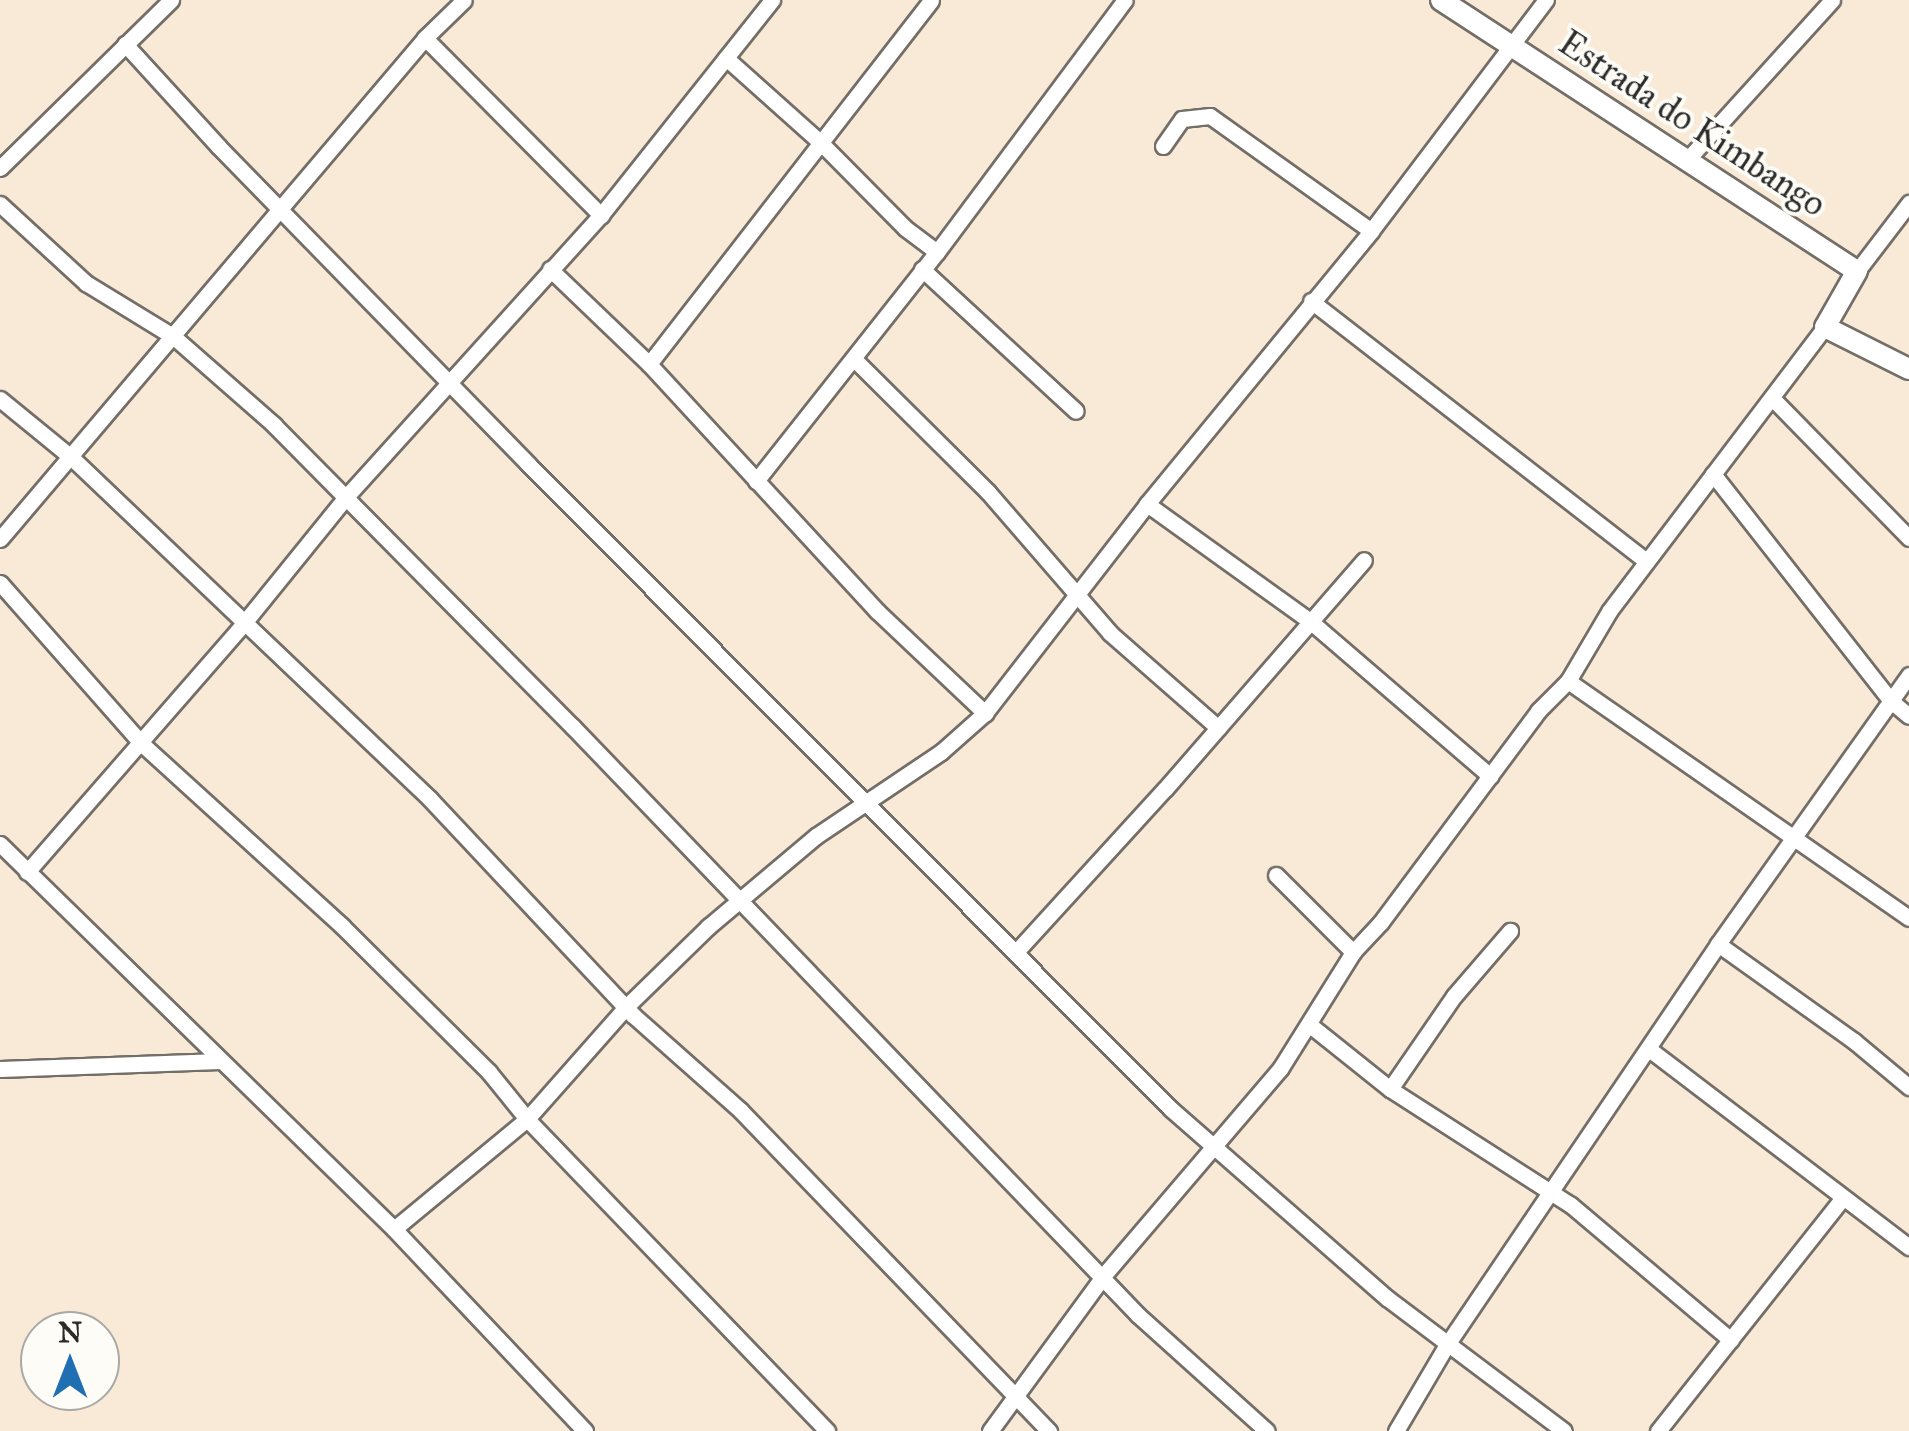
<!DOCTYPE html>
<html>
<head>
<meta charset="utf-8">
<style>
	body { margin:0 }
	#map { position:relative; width:1909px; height:1431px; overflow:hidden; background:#f8ead6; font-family:"IM FELL Great Primer",serif }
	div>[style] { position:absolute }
	.roads { filter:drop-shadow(2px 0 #736e67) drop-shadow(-2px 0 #736e67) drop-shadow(0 2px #736e67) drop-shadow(0 -2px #736e67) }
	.street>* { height:15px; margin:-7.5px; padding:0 7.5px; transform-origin:7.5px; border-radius:7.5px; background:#fff }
	.secondary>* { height:20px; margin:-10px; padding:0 10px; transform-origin:10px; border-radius:10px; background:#fff }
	span { translate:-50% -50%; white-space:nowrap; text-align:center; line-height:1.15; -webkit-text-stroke:8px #fdfcf7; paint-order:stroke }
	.street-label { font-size:35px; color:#2b2b2b }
	.north { position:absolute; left:20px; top:1311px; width:100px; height:100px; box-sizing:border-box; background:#fdfcf7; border:2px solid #a9a8a5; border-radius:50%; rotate:0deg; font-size:28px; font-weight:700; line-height:40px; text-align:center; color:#2b2b2b }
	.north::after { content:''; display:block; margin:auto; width:35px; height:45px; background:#1f6fb2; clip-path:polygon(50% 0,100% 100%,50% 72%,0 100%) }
</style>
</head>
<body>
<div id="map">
	<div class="roads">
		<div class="street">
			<i style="left:425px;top:38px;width:250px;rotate:45.2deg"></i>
			<i style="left:125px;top:44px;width:139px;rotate:47.6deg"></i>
			<i style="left:219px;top:147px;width:443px;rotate:45.7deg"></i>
			<i style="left:528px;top:464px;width:911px;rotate:45.09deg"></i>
			<i style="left:1171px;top:1109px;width:287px;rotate:41.2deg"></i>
			<i style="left:1387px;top:1298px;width:221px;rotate:36.9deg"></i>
			<i style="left:726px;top:58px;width:126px;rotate:41.8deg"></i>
			<i style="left:820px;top:142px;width:121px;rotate:45.3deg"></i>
			<i style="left:905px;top:228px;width:40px;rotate:37deg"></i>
			<i style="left:1163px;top:146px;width:33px;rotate:-55deg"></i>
			<i style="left:1182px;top:119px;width:28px;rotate:-6deg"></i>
			<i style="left:1210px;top:116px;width:198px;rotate:35.5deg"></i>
			<i style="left:1687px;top:160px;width:216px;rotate:-47.8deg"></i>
			<i style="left:0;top:168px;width:240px;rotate:-44.5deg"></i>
			<i style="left:0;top:204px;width:117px;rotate:42.6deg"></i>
			<i style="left:86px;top:283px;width:103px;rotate:31.5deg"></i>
			<i style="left:174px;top:337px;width:133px;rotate:41.3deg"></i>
			<i style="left:274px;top:425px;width:424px;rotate:45.3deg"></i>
			<i style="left:572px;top:726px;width:817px;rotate:46.14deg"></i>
			<i style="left:1138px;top:1315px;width:173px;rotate:42deg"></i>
			<i style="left:550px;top:269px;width:137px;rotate:43.8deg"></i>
			<i style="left:649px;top:364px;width:336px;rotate:47.3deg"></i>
			<i style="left:877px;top:611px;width:149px;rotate:43.4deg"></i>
			<i style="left:922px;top:269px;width:209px;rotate:42.7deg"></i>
			<i style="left:1857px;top:271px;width:86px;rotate:-52.6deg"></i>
			<i style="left:1311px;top:301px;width:424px;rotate:37.8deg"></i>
			<i style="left:854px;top:359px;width:189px;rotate:44.8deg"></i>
			<i style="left:988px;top:492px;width:186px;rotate:49.1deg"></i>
			<i style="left:1110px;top:633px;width:144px;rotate:41.3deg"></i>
			<i style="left:649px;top:364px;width:460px;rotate:-52.2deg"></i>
			<i style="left:0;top:399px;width:93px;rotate:39.3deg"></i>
			<i style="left:72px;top:458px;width:494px;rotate:43.6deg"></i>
			<i style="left:430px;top:799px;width:296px;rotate:46.8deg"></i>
			<i style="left:633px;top:1015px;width:143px;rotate:41.6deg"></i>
			<i style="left:740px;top:1110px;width:446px;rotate:46.1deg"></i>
			<i style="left:1774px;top:400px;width:193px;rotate:45.6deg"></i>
			<i style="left:1713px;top:474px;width:288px;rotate:51.9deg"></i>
			<i style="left:1891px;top:701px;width:23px;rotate:40deg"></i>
			<i style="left:756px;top:481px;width:292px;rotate:-51.7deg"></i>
			<i style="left:937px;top:252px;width:314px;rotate:-53.3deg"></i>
			<i style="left:1147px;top:504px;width:201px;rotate:35.7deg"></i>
			<i style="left:1310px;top:621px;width:238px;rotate:40.7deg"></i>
			<i style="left:0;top:539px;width:657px;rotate:-49.69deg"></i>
			<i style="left:425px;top:38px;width:54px;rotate:-44.3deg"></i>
			<i style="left:0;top:583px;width:213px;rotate:48.6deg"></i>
			<i style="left:141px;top:743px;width:272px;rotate:42.3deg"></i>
			<i style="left:342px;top:926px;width:207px;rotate:44.8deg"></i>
			<i style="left:489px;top:1072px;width:60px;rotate:51deg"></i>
			<i style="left:527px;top:1119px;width:433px;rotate:46.1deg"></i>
			<i style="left:1568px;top:681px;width:415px;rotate:34.8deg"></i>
			<i style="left:0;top:844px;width:551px;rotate:44.34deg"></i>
			<i style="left:394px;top:1229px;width:278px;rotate:46.6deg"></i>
			<i style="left:27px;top:872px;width:330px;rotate:-48.9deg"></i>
			<i style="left:244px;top:623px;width:162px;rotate:-51deg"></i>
			<i style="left:346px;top:497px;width:380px;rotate:-47.9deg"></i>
			<i style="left:601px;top:215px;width:275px;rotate:-51.5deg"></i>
			<i style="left:1276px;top:875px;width:109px;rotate:45deg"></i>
			<i style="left:1718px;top:944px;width:167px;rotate:35.5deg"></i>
			<i style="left:1854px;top:1041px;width:72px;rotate:39.9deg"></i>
			<i style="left:1015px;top:953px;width:222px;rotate:-47.6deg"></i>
			<i style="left:1165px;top:789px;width:303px;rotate:-49deg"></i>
			<i style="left:1310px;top:1025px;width:102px;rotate:38.7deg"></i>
			<i style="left:1390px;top:1089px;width:215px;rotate:32.7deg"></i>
			<i style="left:1571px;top:1205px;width:209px;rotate:40.2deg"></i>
			<i style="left:1649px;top:1049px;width:327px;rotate:37.3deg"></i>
			<i style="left:0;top:1069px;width:220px;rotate:-2.1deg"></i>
			<i style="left:1390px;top:1089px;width:113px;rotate:-55.5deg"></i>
			<i style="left:1454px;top:996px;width:86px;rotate:-49.3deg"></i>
			<i style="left:394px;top:1229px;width:173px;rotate:-39.6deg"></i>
			<i style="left:527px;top:1119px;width:149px;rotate:-48.5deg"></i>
			<i style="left:626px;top:1007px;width:115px;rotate:-44.3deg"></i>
			<i style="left:708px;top:927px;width:141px;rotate:-40.1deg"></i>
			<i style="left:816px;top:836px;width:151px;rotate:-33.9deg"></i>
			<i style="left:941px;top:752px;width:59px;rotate:-41.6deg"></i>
			<i style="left:985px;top:713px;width:264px;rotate:-52.2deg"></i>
			<i style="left:1147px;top:504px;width:353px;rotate:-50.6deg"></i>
			<i style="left:1371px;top:231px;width:290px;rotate:-52.9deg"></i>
			<i style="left:990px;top:1431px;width:193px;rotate:-53.8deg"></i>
			<i style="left:1104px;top:1275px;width:271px;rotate:-49.5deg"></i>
			<i style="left:1280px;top:1069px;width:138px;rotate:-58deg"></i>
			<i style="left:1353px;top:952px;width:41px;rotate:-47deg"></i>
			<i style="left:1381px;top:922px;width:263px;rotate:-53.3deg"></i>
			<i style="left:1538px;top:711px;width:42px;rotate:-45deg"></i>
			<i style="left:1568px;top:681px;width:82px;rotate:-59.4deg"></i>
			<i style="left:1610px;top:610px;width:355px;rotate:-52.8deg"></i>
			<i style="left:1396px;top:1431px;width:99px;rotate:-59.5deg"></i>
			<i style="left:1446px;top:1346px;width:485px;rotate:-55.9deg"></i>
			<i style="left:1718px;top:944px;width:330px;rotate:-54.6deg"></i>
			<i style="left:1658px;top:1431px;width:296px;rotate:-51.6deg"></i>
		</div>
		<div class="secondary">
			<i style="left:1441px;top:0;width:496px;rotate:33.1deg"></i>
			<i style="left:1857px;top:271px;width:64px;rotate:119.7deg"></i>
			<i style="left:1825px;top:327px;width:94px;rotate:26.6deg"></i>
		</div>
	</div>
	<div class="street-label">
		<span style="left:1692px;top:124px;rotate:33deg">Estrada do Kimbango</span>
	</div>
	<div class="north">N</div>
</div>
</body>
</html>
